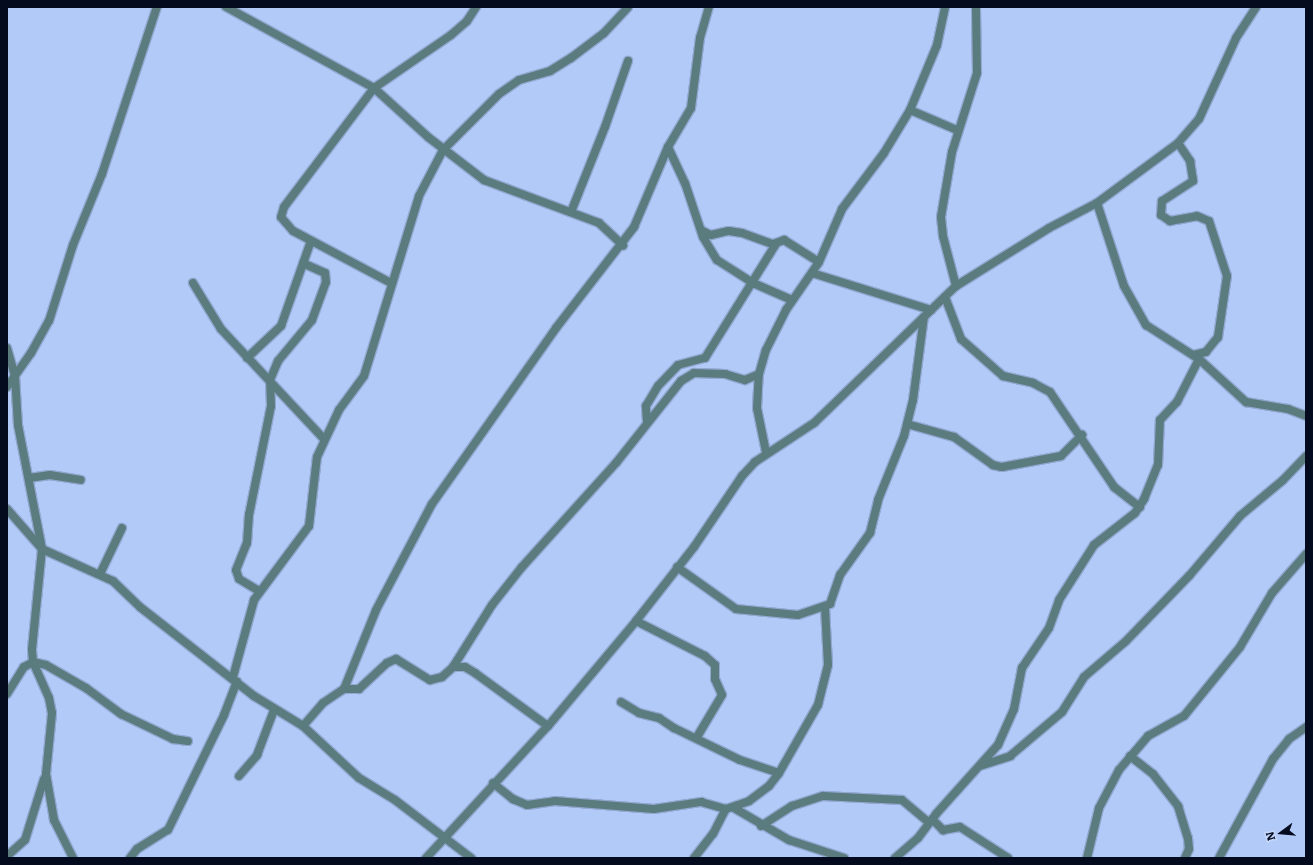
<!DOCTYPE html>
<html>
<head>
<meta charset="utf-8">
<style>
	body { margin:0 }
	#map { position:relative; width:1313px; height:865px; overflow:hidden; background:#b2caf8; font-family:Literata,serif }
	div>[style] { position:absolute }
	.roads { filter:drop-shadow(1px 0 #93a8d1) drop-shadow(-1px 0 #93a8d1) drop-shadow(0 1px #93a8d1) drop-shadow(0 -1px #93a8d1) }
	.minor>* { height:8px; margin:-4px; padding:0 4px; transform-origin:4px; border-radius:4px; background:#5a7c7f }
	span { translate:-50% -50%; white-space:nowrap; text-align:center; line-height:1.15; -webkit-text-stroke:3.5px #c5d7fa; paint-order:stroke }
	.frame { position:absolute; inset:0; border:8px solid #040b1f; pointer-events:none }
	.north { position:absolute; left:1261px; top:813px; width:40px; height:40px; -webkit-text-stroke:3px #c5d7fa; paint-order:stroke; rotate:254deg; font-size:11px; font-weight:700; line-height:16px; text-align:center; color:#040b1f }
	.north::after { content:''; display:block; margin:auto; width:14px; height:18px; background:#040b1f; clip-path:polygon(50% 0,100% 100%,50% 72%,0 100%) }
</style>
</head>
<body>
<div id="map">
	<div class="roads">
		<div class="minor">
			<i style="left:226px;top:7px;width:169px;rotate:28.7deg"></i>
			<i style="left:374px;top:88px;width:73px;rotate:42.2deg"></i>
			<i style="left:428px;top:137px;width:71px;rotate:37.5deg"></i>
			<i style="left:484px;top:180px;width:123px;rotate:20.5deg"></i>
			<i style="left:599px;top:223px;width:33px;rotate:43deg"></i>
			<i style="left:910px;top:110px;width:51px;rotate:23.1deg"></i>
			<i style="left:1178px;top:143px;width:22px;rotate:56deg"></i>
			<i style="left:1190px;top:161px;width:20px;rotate:81deg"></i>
			<i style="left:1193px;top:181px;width:37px;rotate:147deg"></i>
			<i style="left:1162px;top:201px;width:14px;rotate:94deg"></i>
			<i style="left:1161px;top:215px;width:11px;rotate:34deg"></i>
			<i style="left:1170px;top:221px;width:27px;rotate:-10deg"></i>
			<i style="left:1197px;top:216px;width:13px;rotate:23deg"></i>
			<i style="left:1209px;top:221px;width:58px;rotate:71.9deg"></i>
			<i style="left:1227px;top:276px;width:62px;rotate:98.4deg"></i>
			<i style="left:1218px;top:337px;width:19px;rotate:129deg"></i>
			<i style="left:1206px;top:352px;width:13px;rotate:167deg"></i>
			<i style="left:668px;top:147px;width:40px;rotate:65deg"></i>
			<i style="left:685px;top:183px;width:57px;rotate:71.6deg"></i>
			<i style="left:703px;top:237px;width:27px;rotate:59deg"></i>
			<i style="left:717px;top:260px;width:43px;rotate:32.6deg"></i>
			<i style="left:753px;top:283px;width:43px;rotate:23.6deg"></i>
			<i style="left:1097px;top:203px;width:87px;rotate:72deg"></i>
			<i style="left:1124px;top:286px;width:45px;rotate:60.6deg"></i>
			<i style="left:1146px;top:325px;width:63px;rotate:32.7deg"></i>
			<i style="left:1199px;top:359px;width:64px;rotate:42.5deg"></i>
			<i style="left:1246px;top:402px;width:43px;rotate:9.5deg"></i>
			<i style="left:1288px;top:409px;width:19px;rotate:21deg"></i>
			<i style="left:571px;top:212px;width:92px;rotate:-68.2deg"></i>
			<i style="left:605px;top:127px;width:70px;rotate:-70.8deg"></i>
			<i style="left:701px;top:230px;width:11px;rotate:27deg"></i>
			<i style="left:711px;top:235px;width:18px;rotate:-13deg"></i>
			<i style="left:729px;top:231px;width:13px;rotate:9deg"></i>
			<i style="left:742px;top:233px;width:33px;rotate:20deg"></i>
			<i style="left:773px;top:244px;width:12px;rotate:-20deg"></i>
			<i style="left:784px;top:240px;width:41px;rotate:32.2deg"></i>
			<i style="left:812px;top:273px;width:125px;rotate:17.3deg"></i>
			<i style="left:193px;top:283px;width:54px;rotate:58.7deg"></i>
			<i style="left:221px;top:329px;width:151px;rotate:46.9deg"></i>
			<i style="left:391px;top:283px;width:111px;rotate:-152deg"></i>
			<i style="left:293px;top:231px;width:18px;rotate:-131deg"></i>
			<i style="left:281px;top:217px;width:10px;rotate:-73deg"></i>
			<i style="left:284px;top:207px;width:149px;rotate:-52.9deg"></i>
			<i style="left:374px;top:88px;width:93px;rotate:-34.5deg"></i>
			<i style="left:451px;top:35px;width:21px;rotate:-41deg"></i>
			<i style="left:467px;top:21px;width:17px;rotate:-57deg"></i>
			<i style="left:956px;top:286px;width:52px;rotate:-104.6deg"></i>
			<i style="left:943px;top:236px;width:19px;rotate:-96deg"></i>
			<i style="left:941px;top:217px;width:66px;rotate:-80.4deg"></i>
			<i style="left:952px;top:152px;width:83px;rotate:-72.4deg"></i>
			<i style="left:977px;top:73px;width:66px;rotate:-90.9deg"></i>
			<i style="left:945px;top:297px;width:45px;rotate:69.1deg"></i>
			<i style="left:961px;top:339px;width:56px;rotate:41.4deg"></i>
			<i style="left:1003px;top:376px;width:31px;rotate:13deg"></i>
			<i style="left:1033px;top:383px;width:19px;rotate:28deg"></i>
			<i style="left:1050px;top:392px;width:115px;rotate:56deg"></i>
			<i style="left:1114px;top:487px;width:33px;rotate:38deg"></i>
			<i style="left:7px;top:348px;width:29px;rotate:74deg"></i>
			<i style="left:15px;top:376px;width:49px;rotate:86.5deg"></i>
			<i style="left:18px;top:425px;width:126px;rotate:79deg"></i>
			<i style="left:42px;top:549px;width:101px;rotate:95.7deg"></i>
			<i style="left:32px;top:650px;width:12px;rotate:85deg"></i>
			<i style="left:33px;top:662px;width:39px;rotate:66deg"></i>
			<i style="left:49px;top:698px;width:15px;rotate:79deg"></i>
			<i style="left:52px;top:713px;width:61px;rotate:95.6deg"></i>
			<i style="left:46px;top:774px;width:47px;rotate:80.1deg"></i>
			<i style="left:54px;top:820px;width:42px;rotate:63.4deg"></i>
			<i style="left:247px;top:358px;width:47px;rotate:-43.3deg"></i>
			<i style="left:281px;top:326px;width:90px;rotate:-70.6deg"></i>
			<i style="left:7px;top:387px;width:42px;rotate:-54.8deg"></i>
			<i style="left:31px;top:353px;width:37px;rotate:-61deg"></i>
			<i style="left:49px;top:321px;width:80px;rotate:-72.5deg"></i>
			<i style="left:73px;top:245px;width:77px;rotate:-67.8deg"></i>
			<i style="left:102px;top:174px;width:176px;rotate:-71.8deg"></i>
			<i style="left:647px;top:422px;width:16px;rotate:-94deg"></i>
			<i style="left:646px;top:406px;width:23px;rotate:-59deg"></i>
			<i style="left:658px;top:386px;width:29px;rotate:-46deg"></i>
			<i style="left:678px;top:365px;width:28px;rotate:-15deg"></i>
			<i style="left:705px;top:358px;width:134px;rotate:-58.1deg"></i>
			<i style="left:907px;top:424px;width:49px;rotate:15.5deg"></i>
			<i style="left:954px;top:437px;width:48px;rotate:35.7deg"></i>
			<i style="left:993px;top:465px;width:9px;rotate:13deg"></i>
			<i style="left:1002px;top:467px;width:60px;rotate:-10.6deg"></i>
			<i style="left:1061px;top:456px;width:30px;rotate:-45deg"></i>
			<i style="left:766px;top:452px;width:45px;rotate:-101.6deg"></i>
			<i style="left:757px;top:408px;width:34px;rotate:-87deg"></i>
			<i style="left:759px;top:374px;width:25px;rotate:-74deg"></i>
			<i style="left:766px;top:350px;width:45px;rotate:-63.4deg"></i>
			<i style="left:786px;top:310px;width:58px;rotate:-55.5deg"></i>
			<i style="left:819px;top:262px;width:58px;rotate:-66.5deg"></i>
			<i style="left:842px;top:209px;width:70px;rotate:-53.1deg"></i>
			<i style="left:884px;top:153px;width:50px;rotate:-58.8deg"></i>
			<i style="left:910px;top:110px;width:70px;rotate:-67.4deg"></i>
			<i style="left:937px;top:45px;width:39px;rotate:-78deg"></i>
			<i style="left:29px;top:478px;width:21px;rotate:-8deg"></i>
			<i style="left:50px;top:475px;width:31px;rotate:9deg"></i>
			<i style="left:7px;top:509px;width:53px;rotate:48.8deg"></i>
			<i style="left:42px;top:549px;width:78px;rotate:24.3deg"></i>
			<i style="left:113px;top:581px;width:37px;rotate:44deg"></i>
			<i style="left:140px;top:607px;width:145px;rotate:38deg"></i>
			<i style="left:254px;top:696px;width:57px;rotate:31.5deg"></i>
			<i style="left:303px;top:726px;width:76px;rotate:42.9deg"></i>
			<i style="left:359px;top:778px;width:42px;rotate:31.4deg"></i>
			<i style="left:395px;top:800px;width:96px;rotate:37.3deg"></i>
			<i style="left:677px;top:567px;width:72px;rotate:35.4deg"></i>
			<i style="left:736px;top:609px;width:62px;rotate:5.5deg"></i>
			<i style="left:798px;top:615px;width:34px;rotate:-19deg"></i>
			<i style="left:830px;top:604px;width:31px;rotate:-71deg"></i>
			<i style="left:840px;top:575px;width:52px;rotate:-54.5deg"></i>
			<i style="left:870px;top:533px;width:34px;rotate:-76deg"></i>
			<i style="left:878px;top:500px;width:69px;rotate:-67.9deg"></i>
			<i style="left:904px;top:436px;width:37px;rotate:-76deg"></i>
			<i style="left:913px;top:400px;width:84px;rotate:-82.5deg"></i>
			<i style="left:100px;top:574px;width:51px;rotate:-64.4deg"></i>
			<i style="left:259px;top:591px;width:23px;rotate:-149deg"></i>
			<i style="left:239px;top:579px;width:9px;rotate:-108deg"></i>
			<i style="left:236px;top:570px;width:29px;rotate:-68deg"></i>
			<i style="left:247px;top:543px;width:28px;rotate:-86deg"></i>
			<i style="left:249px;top:515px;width:111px;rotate:-78.6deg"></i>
			<i style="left:271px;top:406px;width:26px;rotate:-92deg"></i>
			<i style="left:270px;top:380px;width:21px;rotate:-67deg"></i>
			<i style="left:278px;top:361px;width:53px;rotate:-50.3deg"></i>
			<i style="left:312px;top:320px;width:40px;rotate:-69.8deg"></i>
			<i style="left:326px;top:282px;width:9px;rotate:-96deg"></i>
			<i style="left:325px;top:273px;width:24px;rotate:-156deg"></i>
			<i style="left:636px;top:621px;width:77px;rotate:26.9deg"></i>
			<i style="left:705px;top:656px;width:13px;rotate:42deg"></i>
			<i style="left:715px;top:665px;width:14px;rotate:90deg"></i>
			<i style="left:715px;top:679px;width:17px;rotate:66deg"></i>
			<i style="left:722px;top:695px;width:49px;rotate:120.8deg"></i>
			<i style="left:453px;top:667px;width:12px"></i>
			<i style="left:465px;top:667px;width:12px;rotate:31deg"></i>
			<i style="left:475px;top:673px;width:90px;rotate:36deg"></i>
			<i style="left:233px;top:677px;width:80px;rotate:-74.7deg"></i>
			<i style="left:254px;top:600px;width:92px;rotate:-53.4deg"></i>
			<i style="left:309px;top:526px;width:69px;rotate:-83.4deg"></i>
			<i style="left:317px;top:457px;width:52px;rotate:-64.9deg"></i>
			<i style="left:339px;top:410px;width:42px;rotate:-53.7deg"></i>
			<i style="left:364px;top:376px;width:188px;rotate:-73deg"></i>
			<i style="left:419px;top:196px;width:52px;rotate:-62.4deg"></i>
			<i style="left:443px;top:150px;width:79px;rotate:-45deg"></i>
			<i style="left:499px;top:94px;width:24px;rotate:-35deg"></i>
			<i style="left:519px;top:80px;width:32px;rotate:-16deg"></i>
			<i style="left:550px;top:71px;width:25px;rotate:-32deg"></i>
			<i style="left:571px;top:58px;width:41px;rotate:-37.1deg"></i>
			<i style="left:604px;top:33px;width:35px;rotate:-47deg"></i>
			<i style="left:344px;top:689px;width:15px"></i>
			<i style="left:359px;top:689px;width:38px;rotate:-43deg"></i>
			<i style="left:387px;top:663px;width:10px;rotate:-24deg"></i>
			<i style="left:396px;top:659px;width:40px;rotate:32deg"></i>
			<i style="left:430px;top:680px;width:12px;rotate:-14deg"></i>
			<i style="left:442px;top:677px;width:15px;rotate:-42deg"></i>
			<i style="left:453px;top:667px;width:73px;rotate:-57.8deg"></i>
			<i style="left:492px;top:605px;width:48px;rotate:-51.7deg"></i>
			<i style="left:522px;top:567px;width:140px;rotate:-47.9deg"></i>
			<i style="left:616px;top:463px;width:105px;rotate:-51.6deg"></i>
			<i style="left:681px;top:381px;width:15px;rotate:-32deg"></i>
			<i style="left:694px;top:373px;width:31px;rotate:2deg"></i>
			<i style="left:725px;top:374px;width:21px;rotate:17deg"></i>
			<i style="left:745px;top:380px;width:15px;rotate:-23deg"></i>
			<i style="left:7px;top:694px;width:32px;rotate:-58deg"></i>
			<i style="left:24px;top:667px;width:10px;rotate:-29deg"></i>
			<i style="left:33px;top:662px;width:13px;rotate:13deg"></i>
			<i style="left:46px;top:665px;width:46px;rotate:29.9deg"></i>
			<i style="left:86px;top:688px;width:44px;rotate:36.6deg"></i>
			<i style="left:121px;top:714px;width:58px;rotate:25.7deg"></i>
			<i style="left:173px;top:739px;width:15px;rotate:8deg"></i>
			<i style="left:621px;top:702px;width:21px;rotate:31deg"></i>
			<i style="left:639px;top:713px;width:21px;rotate:14deg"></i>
			<i style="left:659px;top:718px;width:18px;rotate:34deg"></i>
			<i style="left:674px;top:728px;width:73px;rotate:25.9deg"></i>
			<i style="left:740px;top:760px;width:41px;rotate:18.4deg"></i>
			<i style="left:303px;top:726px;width:30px;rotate:-49deg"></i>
			<i style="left:323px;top:703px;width:25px;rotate:-34deg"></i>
			<i style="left:344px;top:689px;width:85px;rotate:-67.9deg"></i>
			<i style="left:376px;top:610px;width:120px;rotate:-62.2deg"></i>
			<i style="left:432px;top:504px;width:215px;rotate:-54.8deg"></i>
			<i style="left:556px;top:328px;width:128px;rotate:-52.3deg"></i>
			<i style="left:634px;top:227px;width:87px;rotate:-67deg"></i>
			<i style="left:668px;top:147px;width:45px;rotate:-59.5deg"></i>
			<i style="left:691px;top:108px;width:71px;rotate:-82.7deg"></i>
			<i style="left:700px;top:38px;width:32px;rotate:-74deg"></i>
			<i style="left:1130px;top:756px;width:29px;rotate:38deg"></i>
			<i style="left:1153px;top:774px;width:41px;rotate:52deg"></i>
			<i style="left:1178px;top:806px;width:34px;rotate:73deg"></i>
			<i style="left:1188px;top:838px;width:11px;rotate:85deg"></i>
			<i style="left:1189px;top:849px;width:10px;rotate:114deg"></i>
			<i style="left:980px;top:766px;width:32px;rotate:-18deg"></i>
			<i style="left:1010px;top:756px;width:68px;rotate:-40.2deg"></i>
			<i style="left:1062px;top:712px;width:41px;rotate:-57.8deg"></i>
			<i style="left:1084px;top:677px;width:55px;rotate:-40.6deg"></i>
			<i style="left:1126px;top:641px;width:91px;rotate:-45.9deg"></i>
			<i style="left:1189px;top:576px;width:79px;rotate:-49.6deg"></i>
			<i style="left:1240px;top:516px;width:56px;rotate:-39.9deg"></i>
			<i style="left:1283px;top:480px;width:33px;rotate:-46deg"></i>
			<i style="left:239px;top:776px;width:28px;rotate:-49deg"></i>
			<i style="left:257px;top:755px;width:48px;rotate:-69.3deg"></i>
			<i style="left:493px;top:783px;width:26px;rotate:39deg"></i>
			<i style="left:513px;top:799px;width:15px;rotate:23deg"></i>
			<i style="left:527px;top:805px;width:28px;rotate:-8deg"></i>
			<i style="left:555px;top:801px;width:99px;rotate:4.6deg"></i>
			<i style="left:654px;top:809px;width:48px;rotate:-8.5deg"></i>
			<i style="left:701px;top:802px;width:26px;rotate:16deg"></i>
			<i style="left:726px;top:809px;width:24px;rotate:-19deg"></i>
			<i style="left:749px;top:801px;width:25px;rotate:-37deg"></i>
			<i style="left:769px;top:786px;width:16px;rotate:-52deg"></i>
			<i style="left:779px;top:773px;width:78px;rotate:-60.2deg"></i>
			<i style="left:818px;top:705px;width:41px;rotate:-76deg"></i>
			<i style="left:828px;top:665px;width:58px;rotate:-93deg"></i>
			<i style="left:734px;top:808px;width:64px;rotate:30.2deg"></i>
			<i style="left:789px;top:840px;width:58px;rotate:18.1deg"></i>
			<i style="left:932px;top:819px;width:16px;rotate:45deg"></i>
			<i style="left:943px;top:830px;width:17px;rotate:-10deg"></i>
			<i style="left:960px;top:827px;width:57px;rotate:32.9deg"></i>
			<i style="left:761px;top:826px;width:37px;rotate:-33deg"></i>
			<i style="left:792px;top:806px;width:33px;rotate:-18deg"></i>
			<i style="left:823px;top:796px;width:79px;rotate:2.9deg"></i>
			<i style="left:902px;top:800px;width:35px;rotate:40deg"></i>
			<i style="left:7px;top:856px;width:24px;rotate:-42deg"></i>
			<i style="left:25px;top:840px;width:64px;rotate:-72.7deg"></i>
			<i style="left:130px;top:858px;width:11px;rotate:-52deg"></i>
			<i style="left:137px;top:849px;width:36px;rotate:-32deg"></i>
			<i style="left:168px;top:830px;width:128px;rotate:-64deg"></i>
			<i style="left:224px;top:715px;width:36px;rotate:-69deg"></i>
			<i style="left:426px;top:858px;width:180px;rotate:-47.3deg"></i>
			<i style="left:548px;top:726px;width:137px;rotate:-50deg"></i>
			<i style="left:636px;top:621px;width:94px;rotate:-51.9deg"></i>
			<i style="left:694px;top:547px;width:86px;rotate:-55.9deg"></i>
			<i style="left:742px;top:476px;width:19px;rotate:-47deg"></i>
			<i style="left:755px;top:462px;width:71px;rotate:-33.5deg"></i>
			<i style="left:814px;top:423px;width:197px;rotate:-44deg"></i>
			<i style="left:956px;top:286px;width:110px;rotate:-31.9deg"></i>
			<i style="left:1049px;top:228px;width:54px;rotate:-27.5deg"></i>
			<i style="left:1097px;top:203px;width:101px;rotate:-36.5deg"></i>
			<i style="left:1178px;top:143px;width:32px;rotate:-49deg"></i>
			<i style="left:1199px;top:119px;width:89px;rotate:-65.4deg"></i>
			<i style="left:1236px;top:38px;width:37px;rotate:-57deg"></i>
			<i style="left:694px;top:858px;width:31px;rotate:-52deg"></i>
			<i style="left:713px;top:834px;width:28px;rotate:-63deg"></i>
			<i style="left:895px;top:858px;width:30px;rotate:-41deg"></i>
			<i style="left:918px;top:838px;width:30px;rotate:-53deg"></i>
			<i style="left:936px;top:814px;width:93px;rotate:-48.1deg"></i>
			<i style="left:998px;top:745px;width:39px;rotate:-66deg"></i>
			<i style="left:1014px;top:709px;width:42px;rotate:-79deg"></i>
			<i style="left:1022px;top:668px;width:48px;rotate:-56deg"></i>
			<i style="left:1049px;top:628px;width:30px;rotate:-70deg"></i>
			<i style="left:1059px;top:600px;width:65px;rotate:-57.5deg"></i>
			<i style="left:1094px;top:545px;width:52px;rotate:-38deg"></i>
			<i style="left:1135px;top:513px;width:17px;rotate:-57deg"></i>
			<i style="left:1144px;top:499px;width:37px;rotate:-68deg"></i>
			<i style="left:1158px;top:465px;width:45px;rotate:-87.5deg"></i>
			<i style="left:1160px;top:420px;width:25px;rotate:-47deg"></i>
			<i style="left:1177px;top:402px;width:48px;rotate:-62.9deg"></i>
			<i style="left:1087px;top:858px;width:51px;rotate:-76.5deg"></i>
			<i style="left:1099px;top:808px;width:43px;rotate:-62.2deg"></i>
			<i style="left:1119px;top:770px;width:45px;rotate:-49.5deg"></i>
			<i style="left:1148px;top:736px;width:41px;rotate:-29.1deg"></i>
			<i style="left:1184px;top:716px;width:89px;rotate:-50.9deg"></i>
			<i style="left:1240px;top:647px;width:63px;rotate:-59.3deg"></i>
			<i style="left:1272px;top:593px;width:52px;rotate:-48.9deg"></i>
			<i style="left:1219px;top:858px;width:113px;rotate:-61.4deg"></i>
			<i style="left:1273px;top:759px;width:26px;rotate:-51deg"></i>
			<i style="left:1289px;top:739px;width:21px;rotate:-35deg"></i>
		</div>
	</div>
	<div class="frame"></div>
	<div class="north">N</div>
</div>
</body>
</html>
